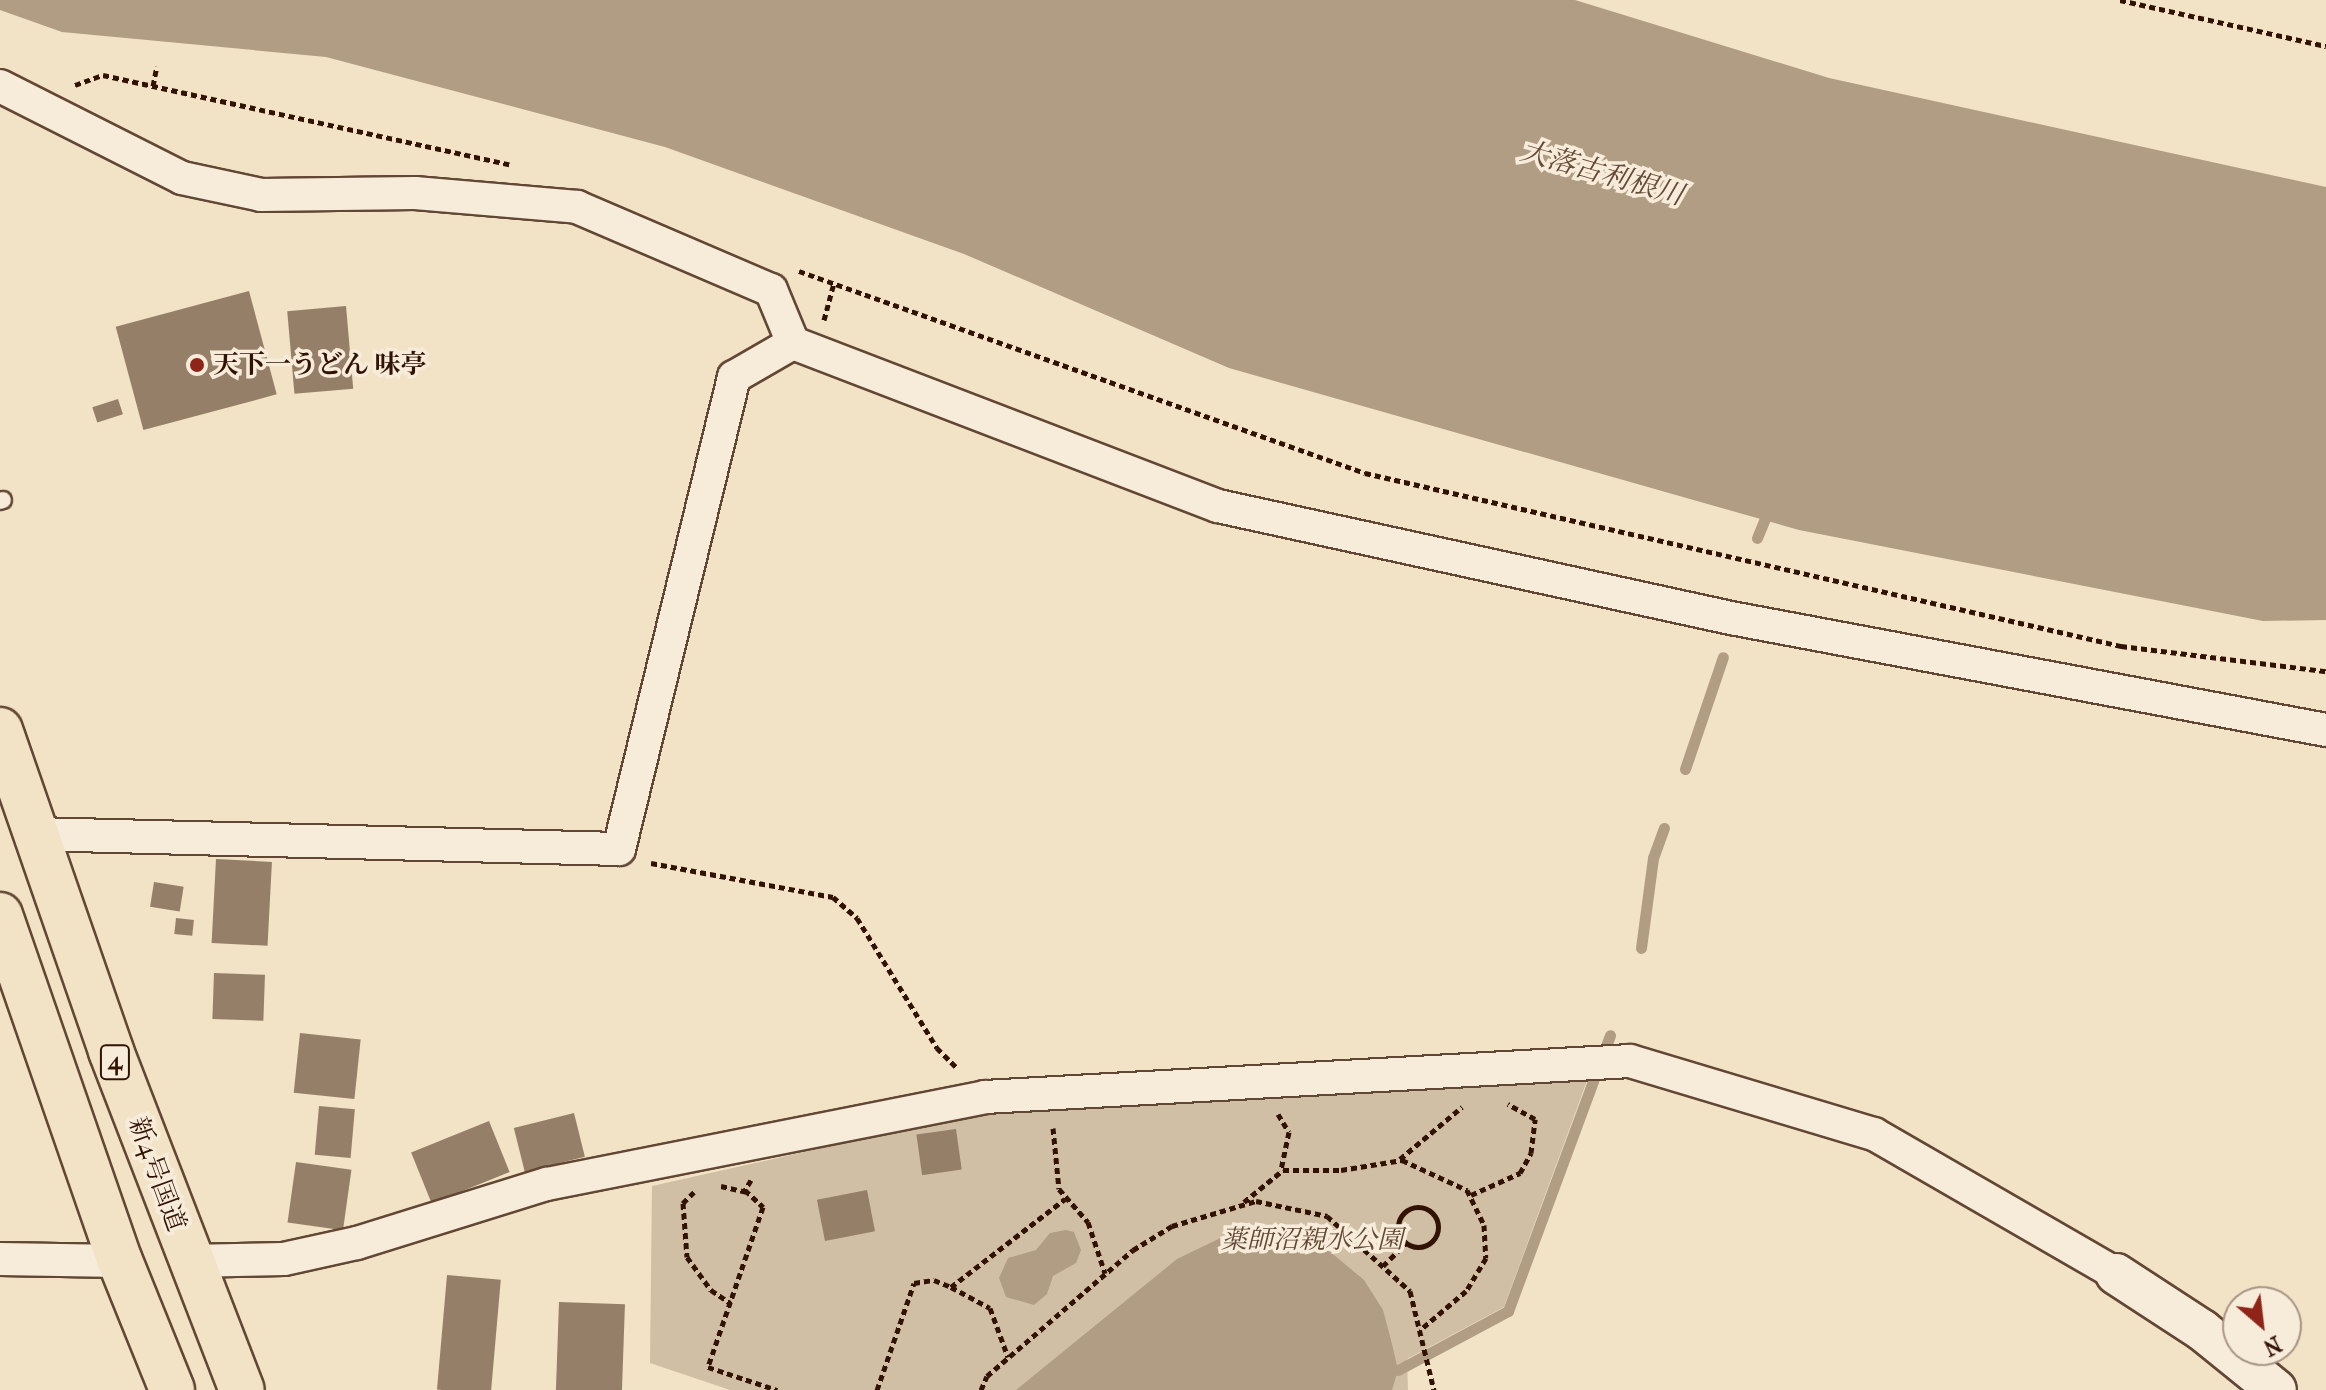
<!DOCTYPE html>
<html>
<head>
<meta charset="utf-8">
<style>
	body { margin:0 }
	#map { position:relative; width:2326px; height:1390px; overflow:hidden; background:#f2e2c6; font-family:"IM FELL French Canon","Noto Serif JP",serif }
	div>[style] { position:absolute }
	.green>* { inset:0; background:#d1bfa5 }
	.water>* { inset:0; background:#b19c84 }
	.stream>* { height:11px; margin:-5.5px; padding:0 5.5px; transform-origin:5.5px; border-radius:5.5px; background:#b19c84 }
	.building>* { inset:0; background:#967f68; transform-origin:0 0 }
	.path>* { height:5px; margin-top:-2.5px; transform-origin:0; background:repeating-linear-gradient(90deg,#321303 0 6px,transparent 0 10px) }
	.path>.ring { margin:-2.5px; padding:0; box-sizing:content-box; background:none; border:5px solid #321303; border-radius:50% }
	.roads { filter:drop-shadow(2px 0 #624734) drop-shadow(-2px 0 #624734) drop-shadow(0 2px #624734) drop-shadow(0 -2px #624734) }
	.service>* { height:16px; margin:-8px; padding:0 8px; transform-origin:8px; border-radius:8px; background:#f7ecda }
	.minor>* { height:32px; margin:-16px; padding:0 16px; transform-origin:16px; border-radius:16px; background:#f7ecda }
	.tertiary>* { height:40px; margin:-20px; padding:0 20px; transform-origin:20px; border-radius:20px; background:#f7ecda }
	.trunk>* { height:44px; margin:-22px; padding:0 22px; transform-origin:22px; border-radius:22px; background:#f2e2c6 }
	.dots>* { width:22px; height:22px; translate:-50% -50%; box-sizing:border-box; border:4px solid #f7ecda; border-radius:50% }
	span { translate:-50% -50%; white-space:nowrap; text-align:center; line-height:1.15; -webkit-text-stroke:7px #f7ecda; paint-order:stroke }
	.shield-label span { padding:2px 6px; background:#f7ecda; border:2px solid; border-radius:6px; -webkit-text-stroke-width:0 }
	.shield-label { font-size:24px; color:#321303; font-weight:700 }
	.poi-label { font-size:26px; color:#321303; font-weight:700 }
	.left { translate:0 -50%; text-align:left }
	.street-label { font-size:26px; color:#321303 }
	.park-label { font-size:26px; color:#624734; font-style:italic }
	.water-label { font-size:28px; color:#654a37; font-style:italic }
	.north { position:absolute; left:2222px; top:1286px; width:80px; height:80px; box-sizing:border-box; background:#f7ecda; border:2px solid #a89584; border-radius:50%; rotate:152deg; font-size:22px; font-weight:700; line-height:32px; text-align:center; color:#321303 }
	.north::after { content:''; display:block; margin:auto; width:28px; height:36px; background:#8f2418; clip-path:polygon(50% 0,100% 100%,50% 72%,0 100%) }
</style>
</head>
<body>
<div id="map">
	<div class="green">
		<i style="clip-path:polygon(1591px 1070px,1504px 1307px,1407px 1359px,1408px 1390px,730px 1390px,650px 1363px,652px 1186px,983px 1112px)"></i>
	</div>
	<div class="water">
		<i style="clip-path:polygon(0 0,1575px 0,1829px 78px,2326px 187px,2326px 620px,2263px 621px,1799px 530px,1229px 368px,964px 254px,665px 147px,326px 57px,62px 32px,0 10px)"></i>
		<i style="clip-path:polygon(1263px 1228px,1328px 1250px,1364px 1280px,1383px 1310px,1392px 1344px,1398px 1370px,1392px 1390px,1016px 1390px,1177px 1259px,1233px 1232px)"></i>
		<i style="clip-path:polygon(1066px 1230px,1074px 1232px,1081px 1250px,1076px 1263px,1053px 1276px,1047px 1294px,1034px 1305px,1006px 1297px,999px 1278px,1008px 1258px,1036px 1250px,1050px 1233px)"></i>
	</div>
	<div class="stream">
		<i style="left:1757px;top:538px;width:32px;rotate:-68deg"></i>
		<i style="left:1685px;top:769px;width:118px;rotate:-71.3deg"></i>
		<i style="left:1641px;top:948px;width:91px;rotate:-82.4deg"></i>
		<i style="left:1653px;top:858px;width:32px;rotate:-70deg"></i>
		<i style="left:1398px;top:1370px;width:125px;rotate:-28.2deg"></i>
		<i style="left:1508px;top:1311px;width:294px;rotate:-69.7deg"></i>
	</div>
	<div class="building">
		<i style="left:249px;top:291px;width:107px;height:138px;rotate:75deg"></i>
		<i style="left:346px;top:306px;width:83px;height:59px;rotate:85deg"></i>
		<i style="left:118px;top:399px;width:16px;height:27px;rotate:72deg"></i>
		<i style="left:216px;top:859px;width:56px;height:84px;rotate:3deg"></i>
		<i style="left:154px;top:882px;width:30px;height:25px;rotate:9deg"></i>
		<i style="left:176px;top:918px;width:18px;height:16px;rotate:6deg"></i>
		<i style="left:214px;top:973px;width:51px;height:46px;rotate:2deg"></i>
		<i style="left:300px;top:1033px;width:61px;height:60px;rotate:6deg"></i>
		<i style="left:319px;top:1106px;width:36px;height:49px;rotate:5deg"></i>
		<i style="left:574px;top:1113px;width:45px;height:62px;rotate:76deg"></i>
		<i style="left:489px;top:1121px;width:55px;height:84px;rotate:68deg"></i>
		<i style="left:956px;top:1129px;width:41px;height:40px;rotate:82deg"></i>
		<i style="left:296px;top:1162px;width:56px;height:61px;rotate:8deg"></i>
		<i style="left:867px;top:1190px;width:42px;height:51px;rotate:79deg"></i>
		<i style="left:447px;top:1275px;width:54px;height:115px;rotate:5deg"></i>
		<i style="left:559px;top:1302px;width:66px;height:88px;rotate:2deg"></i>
	</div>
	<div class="path">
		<i style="left:2120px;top:0;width:211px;rotate:12.6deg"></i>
		<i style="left:75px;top:85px;width:30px;rotate:-20deg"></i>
		<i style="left:103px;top:75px;width:416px;rotate:12.4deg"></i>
		<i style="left:153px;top:86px;width:20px;rotate:-79deg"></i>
		<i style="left:799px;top:271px;width:601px;rotate:19.64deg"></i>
		<i style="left:1365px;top:473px;width:776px;rotate:12.89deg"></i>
		<i style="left:2121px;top:646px;width:207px;rotate:7deg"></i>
		<i style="left:824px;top:320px;width:38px;rotate:-75deg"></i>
		<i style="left:651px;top:863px;width:185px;rotate:10.6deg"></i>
		<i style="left:833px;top:897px;width:32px;rotate:41deg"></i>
		<i style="left:857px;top:918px;width:153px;rotate:58.4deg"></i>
		<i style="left:937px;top:1048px;width:28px;rotate:45deg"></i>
		<i style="left:1278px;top:1114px;width:21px;rotate:59deg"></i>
		<i style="left:1289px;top:1132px;width:40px;rotate:102deg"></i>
		<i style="left:1053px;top:1128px;width:61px;rotate:84.4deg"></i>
		<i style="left:1059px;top:1189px;width:44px;rotate:48.7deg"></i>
		<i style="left:1088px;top:1222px;width:54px;rotate:71.6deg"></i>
		<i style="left:1400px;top:1159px;width:81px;rotate:-40deg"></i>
		<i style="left:751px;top:1180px;width:12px;rotate:121deg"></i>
		<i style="left:745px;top:1190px;width:25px;rotate:43deg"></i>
		<i style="left:763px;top:1207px;width:169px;rotate:109deg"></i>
		<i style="left:708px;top:1367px;width:73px;rotate:18.4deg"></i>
		<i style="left:721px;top:1186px;width:26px;rotate:13deg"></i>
		<i style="left:694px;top:1192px;width:16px;rotate:135deg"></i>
		<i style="left:683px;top:1203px;width:54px;rotate:85.8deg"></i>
		<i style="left:687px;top:1257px;width:41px;rotate:54deg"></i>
		<i style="left:711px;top:1290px;width:23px;rotate:34deg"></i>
		<i style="left:1471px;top:1195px;width:54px;rotate:-24.2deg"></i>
		<i style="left:1520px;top:1173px;width:23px;rotate:-61deg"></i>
		<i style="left:1531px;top:1153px;width:34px;rotate:-83deg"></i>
		<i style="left:1535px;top:1119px;width:31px;rotate:-151deg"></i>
		<i style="left:1244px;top:1202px;width:50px;rotate:-39.4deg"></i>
		<i style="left:1283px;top:1170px;width:58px"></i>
		<i style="left:1341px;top:1170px;width:62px;rotate:-9.3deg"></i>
		<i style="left:1402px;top:1160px;width:72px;rotate:24.8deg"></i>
		<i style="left:1467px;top:1190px;width:39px;rotate:64deg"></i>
		<i style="left:1484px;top:1225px;width:33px;rotate:87deg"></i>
		<i style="left:1486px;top:1258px;width:39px;rotate:121deg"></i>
		<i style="left:1466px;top:1291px;width:60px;rotate:139.7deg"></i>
		<i class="ring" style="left:1398px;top:1207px;width:35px;height:35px"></i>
		<i style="left:1383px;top:1266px;width:33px;rotate:-45deg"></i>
		<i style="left:951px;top:1287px;width:44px;rotate:28.3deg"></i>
		<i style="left:990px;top:1308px;width:52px;rotate:69.8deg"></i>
		<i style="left:877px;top:1390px;width:113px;rotate:-70.9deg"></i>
		<i style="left:914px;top:1283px;width:20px;rotate:-9deg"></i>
		<i style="left:934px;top:1280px;width:18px;rotate:22deg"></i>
		<i style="left:951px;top:1287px;width:144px;rotate:-37.7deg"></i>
		<i style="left:981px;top:1390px;width:15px;rotate:-67deg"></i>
		<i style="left:987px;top:1376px;width:193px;rotate:-40.8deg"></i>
		<i style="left:1133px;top:1250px;width:46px;rotate:-31.6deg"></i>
		<i style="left:1172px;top:1226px;width:88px;rotate:-16.6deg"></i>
		<i style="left:1256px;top:1201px;width:73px;rotate:11.9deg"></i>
		<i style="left:1327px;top:1216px;width:112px;rotate:42.1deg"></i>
		<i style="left:1410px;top:1291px;width:102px;rotate:76.4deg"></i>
	</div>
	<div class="roads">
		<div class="service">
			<i style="left:0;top:501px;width:3px;rotate:-18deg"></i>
		</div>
		<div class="minor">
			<i style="left:0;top:86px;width:204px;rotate:26.8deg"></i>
			<i style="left:182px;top:178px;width:81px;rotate:12.1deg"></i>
			<i style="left:261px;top:195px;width:154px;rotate:-0.7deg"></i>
			<i style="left:415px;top:193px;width:163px;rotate:4.9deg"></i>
			<i style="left:577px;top:207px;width:211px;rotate:23.2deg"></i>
			<i style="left:771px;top:290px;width:57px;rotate:67.5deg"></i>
			<i style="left:793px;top:343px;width:455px;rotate:21deg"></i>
			<i style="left:1218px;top:506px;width:525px;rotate:12.32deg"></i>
			<i style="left:1731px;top:618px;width:605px;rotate:10.66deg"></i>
			<i style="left:35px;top:834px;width:584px;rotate:1.47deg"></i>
			<i style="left:619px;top:849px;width:486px;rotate:-76.3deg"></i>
			<i style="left:734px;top:377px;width:68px;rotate:-30deg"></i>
			<i style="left:0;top:1259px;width:120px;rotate:1deg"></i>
			<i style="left:189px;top:1261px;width:95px;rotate:-1.2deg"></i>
			<i style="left:284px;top:1259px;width:75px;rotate:-12.4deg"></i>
			<i style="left:357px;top:1243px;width:199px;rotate:-17.3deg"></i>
			<i style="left:547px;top:1184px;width:447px;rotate:-11.2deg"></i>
			<i style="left:985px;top:1097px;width:646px;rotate:-3.19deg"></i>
			<i style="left:1630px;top:1061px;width:255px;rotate:16.7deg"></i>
			<i style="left:1874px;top:1134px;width:280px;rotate:30deg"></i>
		</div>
		<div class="tertiary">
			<i style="left:2116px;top:1274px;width:103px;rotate:33.1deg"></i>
			<i style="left:2202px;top:1330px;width:95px;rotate:39deg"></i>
		</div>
		<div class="trunk">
			<i style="left:0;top:730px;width:340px;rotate:70.9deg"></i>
			<i style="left:111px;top:1051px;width:363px;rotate:68.9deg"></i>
			<i style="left:0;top:915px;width:366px;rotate:70.9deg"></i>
			<i style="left:120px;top:1261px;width:139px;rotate:68deg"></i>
		</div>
	</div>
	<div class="dots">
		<i style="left:197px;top:365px;background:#8f2418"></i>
	</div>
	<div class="shield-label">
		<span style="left:115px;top:1062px">4</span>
	</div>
	<div class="poi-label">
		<span class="left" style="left:213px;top:365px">天下一うどん 味亭</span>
	</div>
	<div class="street-label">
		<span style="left:157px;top:1174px;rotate:70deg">新4号国道</span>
	</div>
	<div class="park-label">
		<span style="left:1312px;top:1240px">薬師沼親水公園</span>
	</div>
	<div class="water-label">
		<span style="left:1602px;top:173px;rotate:16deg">大落古利根川</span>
	</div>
	<div class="north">N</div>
</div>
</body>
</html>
